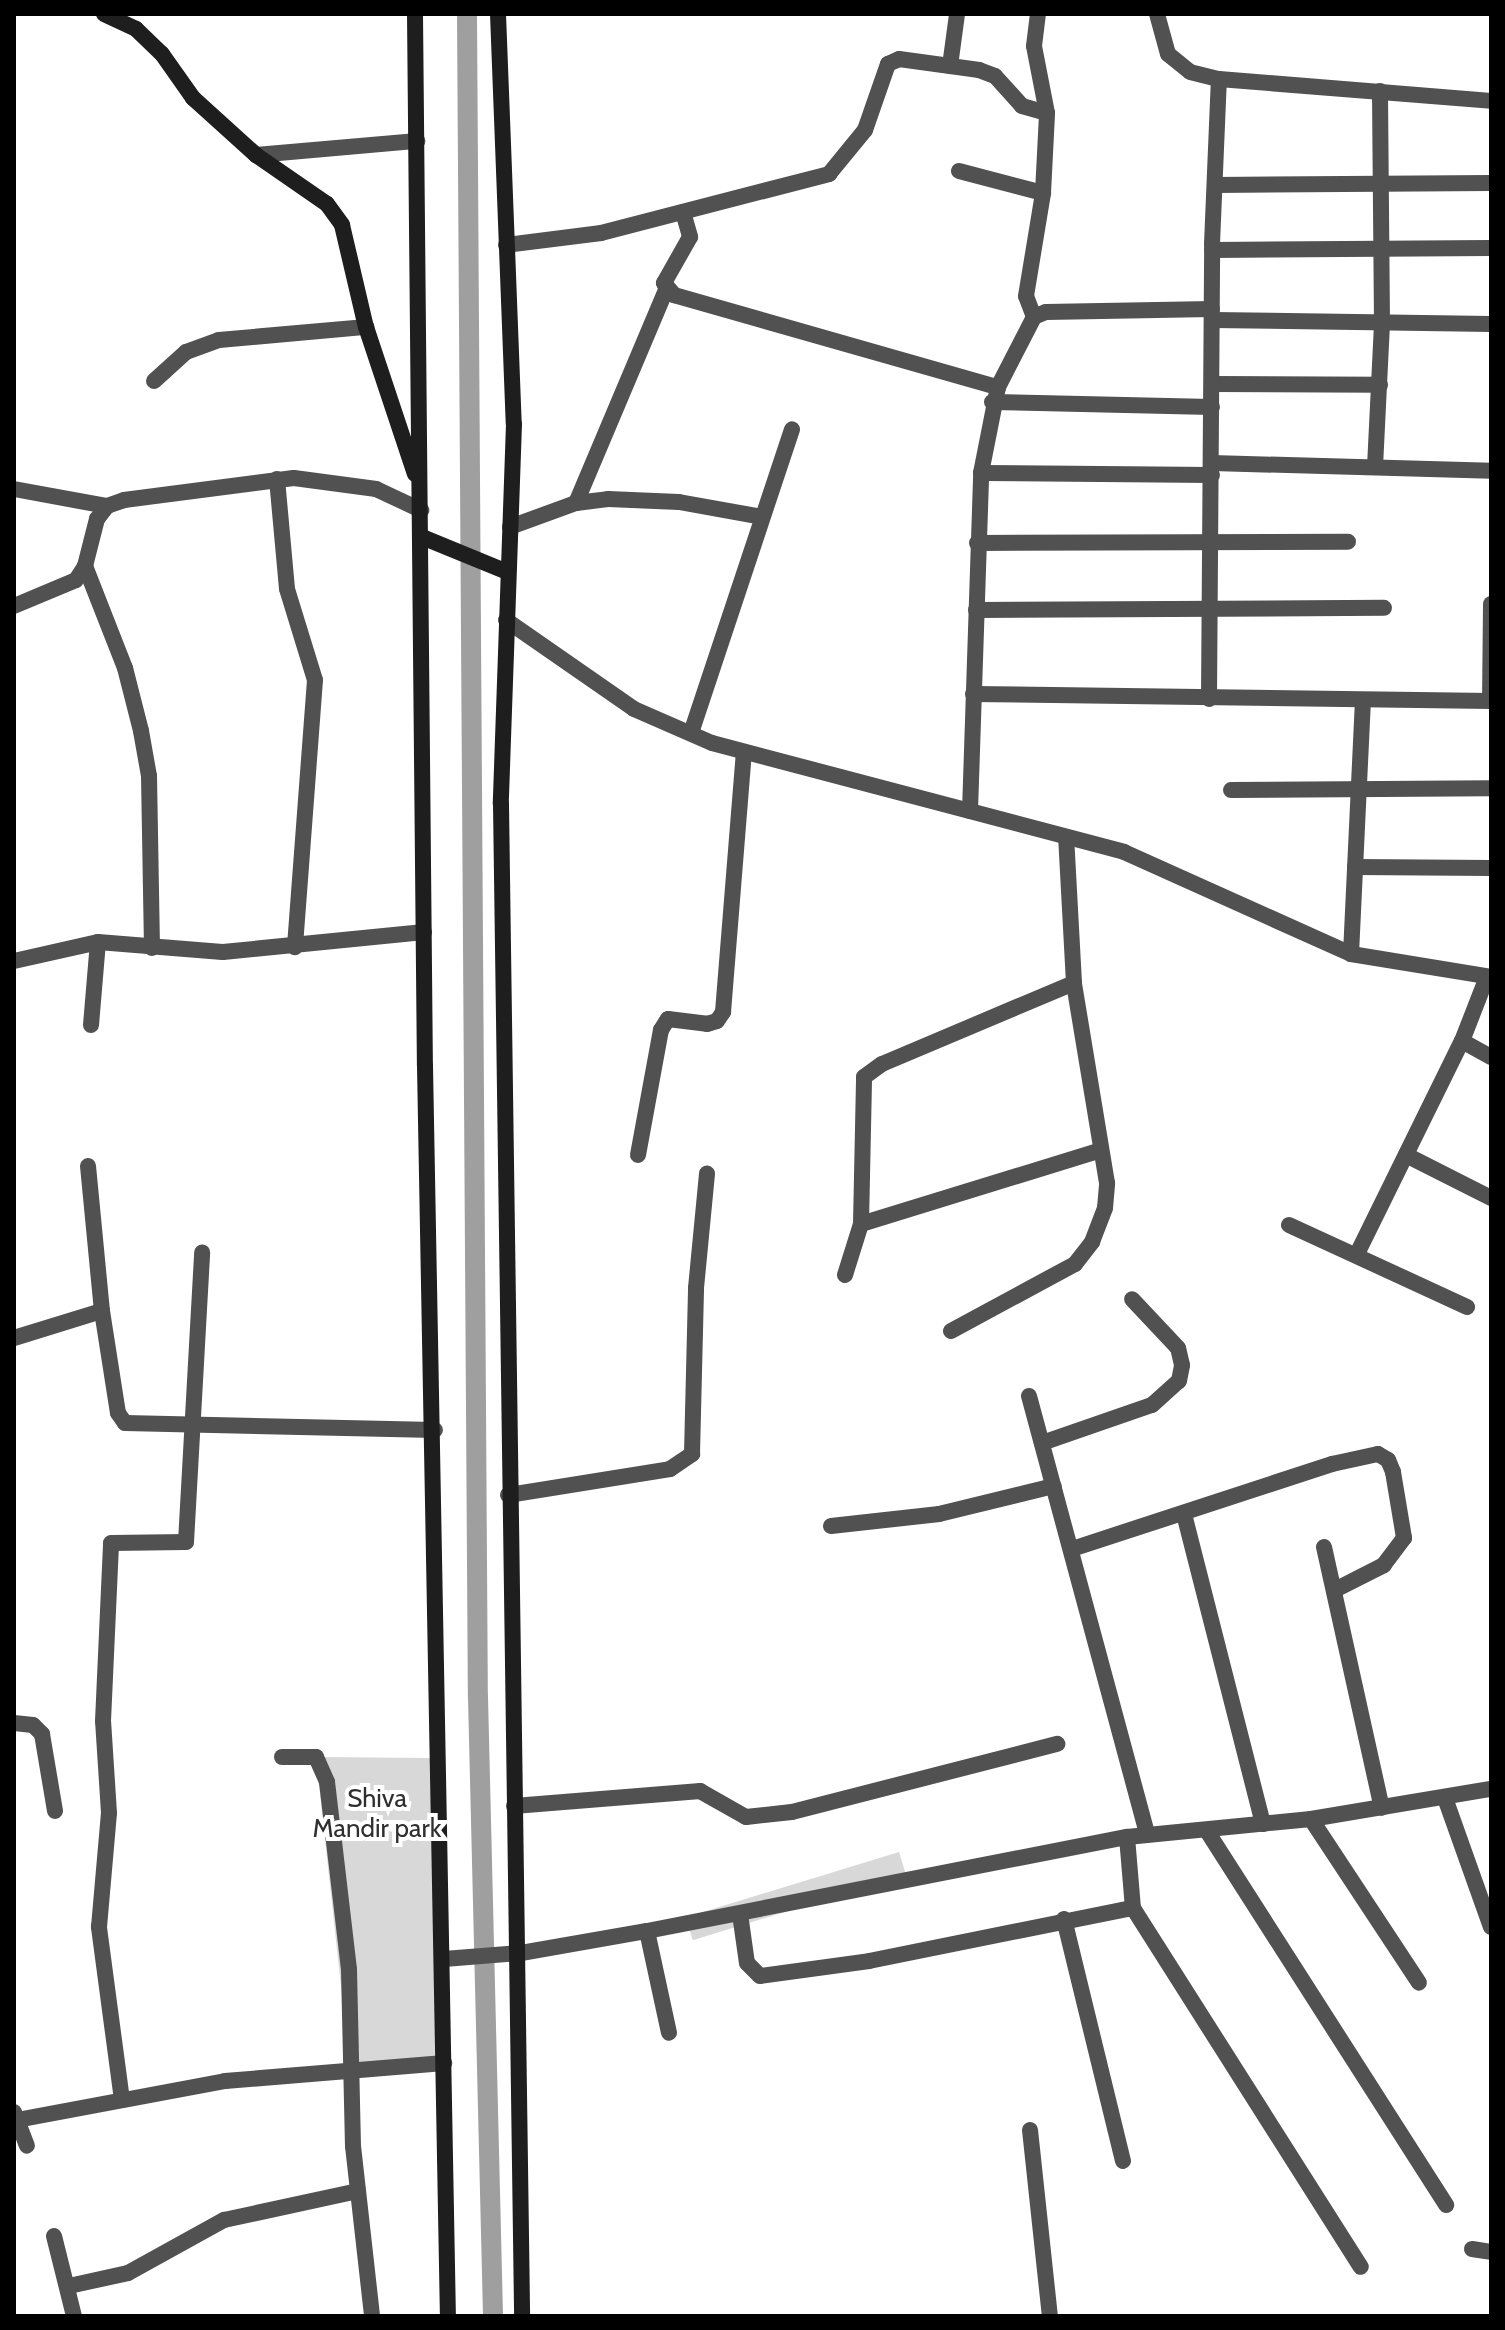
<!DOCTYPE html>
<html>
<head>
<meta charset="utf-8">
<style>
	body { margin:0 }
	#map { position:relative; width:1505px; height:2330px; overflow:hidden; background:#fff; font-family:Cabin,sans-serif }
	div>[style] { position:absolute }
	.green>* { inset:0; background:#d8d8d8; transform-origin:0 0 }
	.canal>* { height:20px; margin:-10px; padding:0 10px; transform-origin:10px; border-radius:10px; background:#9f9f9f }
	.street>* { height:16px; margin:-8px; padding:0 8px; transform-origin:8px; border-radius:8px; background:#515151 }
	.secondary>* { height:16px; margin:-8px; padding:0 8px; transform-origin:8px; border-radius:8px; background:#1e1e1e }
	span { translate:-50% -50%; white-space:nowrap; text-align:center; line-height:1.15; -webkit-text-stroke:8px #fff; paint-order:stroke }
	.park-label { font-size:26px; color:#2f2f2f }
	.frame { position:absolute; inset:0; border:16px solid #000; pointer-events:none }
</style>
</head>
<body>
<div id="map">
	<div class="green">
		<i style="clip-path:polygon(316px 1757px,432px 1758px,437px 2060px,350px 2069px)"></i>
		<i style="left:899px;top:1852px;width:24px;height:223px;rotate:73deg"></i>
	</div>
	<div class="canal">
		<i style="left:467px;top:14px;width:1683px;rotate:89.63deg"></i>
		<i style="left:478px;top:1697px;width:619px;rotate:88.61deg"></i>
	</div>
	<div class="street">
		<i style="left:1157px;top:14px;width:41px;rotate:74.6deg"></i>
		<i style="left:1168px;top:54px;width:28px;rotate:39deg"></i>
		<i style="left:1190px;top:72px;width:30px;rotate:14deg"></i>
		<i style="left:1219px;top:79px;width:273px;rotate:4.6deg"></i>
		<i style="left:950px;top:66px;width:52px;rotate:-82.3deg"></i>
		<i style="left:256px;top:155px;width:162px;rotate:-5deg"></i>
		<i style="left:959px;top:171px;width:87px;rotate:14.7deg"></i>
		<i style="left:1215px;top:185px;width:276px;rotate:-0.4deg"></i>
		<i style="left:683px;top:212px;width:26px;rotate:74deg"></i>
		<i style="left:690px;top:237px;width:53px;rotate:119.5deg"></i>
		<i style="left:664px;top:283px;width:16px;rotate:50deg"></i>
		<i style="left:674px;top:295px;width:337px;rotate:15.9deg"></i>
		<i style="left:506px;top:245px;width:96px;rotate:-7.2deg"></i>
		<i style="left:601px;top:233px;width:236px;rotate:-14.5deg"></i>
		<i style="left:829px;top:174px;width:57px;rotate:-50.7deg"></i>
		<i style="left:865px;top:130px;width:70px;rotate:-70.8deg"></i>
		<i style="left:888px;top:64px;width:12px;rotate:-24deg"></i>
		<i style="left:899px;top:59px;width:81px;rotate:7.8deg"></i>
		<i style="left:979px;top:70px;width:17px;rotate:21deg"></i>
		<i style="left:995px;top:76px;width:40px;rotate:48deg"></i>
		<i style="left:1022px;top:106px;width:26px;rotate:16deg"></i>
		<i style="left:1212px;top:250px;width:279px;rotate:-0.4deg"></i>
		<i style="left:1034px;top:317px;width:22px;rotate:-111deg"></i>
		<i style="left:1026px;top:296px;width:104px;rotate:-80.6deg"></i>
		<i style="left:1043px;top:193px;width:80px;rotate:-87.1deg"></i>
		<i style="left:1047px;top:113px;width:68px;rotate:-101deg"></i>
		<i style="left:1034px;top:46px;width:32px;rotate:-83deg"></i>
		<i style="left:1212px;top:320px;width:279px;rotate:0.8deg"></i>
		<i style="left:154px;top:381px;width:43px;rotate:-42.2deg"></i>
		<i style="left:186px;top:352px;width:35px;rotate:-20deg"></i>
		<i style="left:219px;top:340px;width:148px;rotate:-5.1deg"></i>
		<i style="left:1213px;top:384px;width:167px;rotate:0.3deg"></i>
		<i style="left:992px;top:402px;width:220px;rotate:1.3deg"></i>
		<i style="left:1212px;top:463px;width:279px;rotate:1.6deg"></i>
		<i style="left:1375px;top:467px;width:144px;rotate:-87.2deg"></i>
		<i style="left:1382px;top:323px;width:232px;rotate:-90.5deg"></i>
		<i style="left:981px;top:473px;width:231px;rotate:0.5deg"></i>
		<i style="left:277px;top:479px;width:110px;rotate:84.8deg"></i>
		<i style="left:287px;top:589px;width:95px;rotate:72.9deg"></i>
		<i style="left:315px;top:680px;width:268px;rotate:94.3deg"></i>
		<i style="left:14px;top:489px;width:95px;rotate:10.4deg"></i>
		<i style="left:576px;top:503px;width:231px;rotate:-67.1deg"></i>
		<i style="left:510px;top:527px;width:70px;rotate:-20deg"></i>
		<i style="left:576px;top:503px;width:32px;rotate:-7deg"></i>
		<i style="left:608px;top:499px;width:71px;rotate:2.4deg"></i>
		<i style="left:679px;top:502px;width:84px;rotate:10.2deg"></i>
		<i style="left:977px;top:543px;width:371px;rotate:-0.2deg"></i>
		<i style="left:85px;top:566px;width:110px;rotate:68.6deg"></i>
		<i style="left:125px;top:668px;width:65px;rotate:75.7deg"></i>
		<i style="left:141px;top:731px;width:46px;rotate:79.9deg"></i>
		<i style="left:149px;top:776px;width:172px;rotate:89deg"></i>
		<i style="left:14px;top:606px;width:67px;rotate:-22.8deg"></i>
		<i style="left:76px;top:580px;width:17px;rotate:-57deg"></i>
		<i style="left:85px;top:566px;width:49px;rotate:-75.7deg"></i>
		<i style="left:97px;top:519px;width:16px;rotate:-52deg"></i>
		<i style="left:107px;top:506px;width:18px;rotate:-19deg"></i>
		<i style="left:124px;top:500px;width:171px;rotate:-7.4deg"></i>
		<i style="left:294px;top:478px;width:83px;rotate:7.6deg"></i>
		<i style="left:376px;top:489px;width:50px;rotate:25deg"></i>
		<i style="left:976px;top:610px;width:408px;rotate:-0.3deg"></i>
		<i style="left:506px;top:620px;width:156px;rotate:34.8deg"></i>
		<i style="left:634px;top:709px;width:85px;rotate:23.6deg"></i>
		<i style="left:712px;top:743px;width:426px;rotate:14.8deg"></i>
		<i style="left:1124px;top:852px;width:249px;rotate:24.2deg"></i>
		<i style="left:1351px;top:954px;width:142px;rotate:9.3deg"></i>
		<i style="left:973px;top:694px;width:518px;rotate:0.77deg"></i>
		<i style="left:1209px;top:699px;width:455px;rotate:-89.6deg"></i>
		<i style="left:1212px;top:244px;width:165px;rotate:-87.6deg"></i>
		<i style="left:1490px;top:701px;width:97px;rotate:-89.4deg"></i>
		<i style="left:691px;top:733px;width:320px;rotate:-71.6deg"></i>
		<i style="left:1231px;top:790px;width:260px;rotate:-0.4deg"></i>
		<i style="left:970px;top:811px;width:338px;rotate:-88.1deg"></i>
		<i style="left:981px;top:473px;width:88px;rotate:-78.8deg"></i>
		<i style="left:998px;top:387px;width:79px;rotate:-62.8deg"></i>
		<i style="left:1034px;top:317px;width:13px;rotate:-23deg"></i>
		<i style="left:1046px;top:312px;width:166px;rotate:-1deg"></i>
		<i style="left:1355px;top:867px;width:136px;rotate:0.4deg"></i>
		<i style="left:1351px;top:954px;width:253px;rotate:-87.3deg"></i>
		<i style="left:14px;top:961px;width:86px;rotate:-12.7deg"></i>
		<i style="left:98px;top:942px;width:125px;rotate:4.6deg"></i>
		<i style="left:223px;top:952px;width:202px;rotate:-5.7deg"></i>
		<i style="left:91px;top:1025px;width:83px;rotate:-85.2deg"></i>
		<i style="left:1462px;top:1041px;width:33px;rotate:29deg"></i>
		<i style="left:638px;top:1155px;width:127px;rotate:-79.6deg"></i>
		<i style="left:661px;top:1030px;width:13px;rotate:-58deg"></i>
		<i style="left:668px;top:1019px;width:39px;rotate:7deg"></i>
		<i style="left:707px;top:1024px;width:10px;rotate:-17deg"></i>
		<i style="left:717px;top:1021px;width:11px;rotate:-56deg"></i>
		<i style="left:723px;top:1012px;width:260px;rotate:-85.4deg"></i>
		<i style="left:1406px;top:1155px;width:95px;rotate:26.8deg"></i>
		<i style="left:88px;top:1166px;width:146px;rotate:84.5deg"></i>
		<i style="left:102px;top:1311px;width:103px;rotate:81.1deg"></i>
		<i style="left:118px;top:1413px;width:12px;rotate:55deg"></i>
		<i style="left:125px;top:1423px;width:310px;rotate:1.3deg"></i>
		<i style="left:861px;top:1224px;width:251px;rotate:-17.1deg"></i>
		<i style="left:1289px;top:1225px;width:196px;rotate:24.7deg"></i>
		<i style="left:1357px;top:1254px;width:237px;rotate:-63.8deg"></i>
		<i style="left:1462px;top:1041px;width:69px;rotate:-68.7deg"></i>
		<i style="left:845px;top:1275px;width:53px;rotate:-72.6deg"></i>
		<i style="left:861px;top:1224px;width:147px;rotate:-88.8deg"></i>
		<i style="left:864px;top:1077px;width:22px;rotate:-36deg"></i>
		<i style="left:882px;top:1064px;width:208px;rotate:-22.9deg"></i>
		<i style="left:951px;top:1331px;width:141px;rotate:-28.4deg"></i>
		<i style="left:1075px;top:1264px;width:28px;rotate:-52deg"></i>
		<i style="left:1092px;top:1242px;width:36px;rotate:-69deg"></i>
		<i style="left:1105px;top:1208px;width:25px;rotate:-85deg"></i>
		<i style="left:1107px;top:1183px;width:203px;rotate:-99.4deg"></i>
		<i style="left:1074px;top:983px;width:146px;rotate:-93.1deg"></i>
		<i style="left:14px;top:1338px;width:92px;rotate:-17.1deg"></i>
		<i style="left:1029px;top:1396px;width:454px;rotate:74.9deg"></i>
		<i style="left:1042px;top:1443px;width:116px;rotate:-19.1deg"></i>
		<i style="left:1152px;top:1405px;width:36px;rotate:-42deg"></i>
		<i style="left:1179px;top:1381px;width:16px;rotate:-79deg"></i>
		<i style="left:1182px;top:1365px;width:17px;rotate:-103deg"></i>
		<i style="left:1178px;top:1348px;width:67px;rotate:-133.2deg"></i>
		<i style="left:508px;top:1495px;width:164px;rotate:-9.1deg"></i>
		<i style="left:670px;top:1469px;width:27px;rotate:-34deg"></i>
		<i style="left:692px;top:1454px;width:166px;rotate:-88.6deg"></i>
		<i style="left:696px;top:1288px;width:115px;rotate:-84.5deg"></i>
		<i style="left:1184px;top:1514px;width:320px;rotate:75.7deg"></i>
		<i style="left:831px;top:1526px;width:109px;rotate:-6.3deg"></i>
		<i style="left:939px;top:1514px;width:118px;rotate:-13.7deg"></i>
		<i style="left:1324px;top:1547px;width:267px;rotate:77.5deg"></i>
		<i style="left:1072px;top:1549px;width:274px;rotate:-18.1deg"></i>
		<i style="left:1332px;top:1464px;width:47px;rotate:-12.3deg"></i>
		<i style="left:1378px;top:1454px;width:12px;rotate:31deg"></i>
		<i style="left:1388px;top:1460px;width:13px;rotate:67deg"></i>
		<i style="left:1393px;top:1472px;width:67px;rotate:80.5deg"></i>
		<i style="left:1404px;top:1538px;width:34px;rotate:127deg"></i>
		<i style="left:1384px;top:1565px;width:55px;rotate:153deg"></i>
		<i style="left:14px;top:1723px;width:19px;rotate:6deg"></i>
		<i style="left:33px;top:1725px;width:13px;rotate:45deg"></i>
		<i style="left:42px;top:1734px;width:78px;rotate:80.4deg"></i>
		<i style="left:282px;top:1757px;width:34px"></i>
		<i style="left:316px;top:1757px;width:27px;rotate:66deg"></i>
		<i style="left:327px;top:1782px;width:189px;rotate:83.3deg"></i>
		<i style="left:349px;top:1970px;width:176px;rotate:88.7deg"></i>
		<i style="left:353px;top:2146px;width:171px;rotate:83.6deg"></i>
		<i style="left:1445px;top:1798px;width:137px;rotate:70.4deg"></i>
		<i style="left:514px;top:1806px;width:187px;rotate:-4.6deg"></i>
		<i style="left:700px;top:1791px;width:53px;rotate:29.5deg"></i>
		<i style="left:746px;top:1817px;width:46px;rotate:-6.2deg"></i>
		<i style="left:792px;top:1812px;width:274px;rotate:-14.4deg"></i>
		<i style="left:1311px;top:1819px;width:196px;rotate:56.6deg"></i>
		<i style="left:1207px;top:1831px;width:444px;rotate:57.4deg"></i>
		<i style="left:1127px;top:1837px;width:71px;rotate:85.2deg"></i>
		<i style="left:1133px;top:1908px;width:425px;rotate:57.6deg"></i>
		<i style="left:740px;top:1914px;width:49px;rotate:81.9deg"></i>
		<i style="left:747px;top:1963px;width:18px;rotate:45deg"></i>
		<i style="left:760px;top:1976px;width:110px;rotate:-7.8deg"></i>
		<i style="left:869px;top:1961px;width:269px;rotate:-11.4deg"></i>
		<i style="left:1064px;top:1919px;width:249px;rotate:76.3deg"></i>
		<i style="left:647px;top:1931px;width:104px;rotate:77.8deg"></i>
		<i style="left:444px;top:1959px;width:77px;rotate:-4.5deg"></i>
		<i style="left:521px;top:1953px;width:128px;rotate:-9.9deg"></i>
		<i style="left:647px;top:1931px;width:489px;rotate:-11.1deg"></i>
		<i style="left:1127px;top:1837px;width:185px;rotate:-5.6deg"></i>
		<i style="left:1311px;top:1819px;width:182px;rotate:-9.5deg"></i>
		<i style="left:122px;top:2100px;width:175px;rotate:-97.6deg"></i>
		<i style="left:99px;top:1927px;width:114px;rotate:-85deg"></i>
		<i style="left:109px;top:1813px;width:92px;rotate:-93.7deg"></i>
		<i style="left:103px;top:1721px;width:178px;rotate:-87.4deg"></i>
		<i style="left:111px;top:1543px;width:75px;rotate:-0.8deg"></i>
		<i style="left:186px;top:1542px;width:290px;rotate:-86.8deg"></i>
		<i style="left:14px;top:2112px;width:36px;rotate:69deg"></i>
		<i style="left:17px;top:2120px;width:212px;rotate:-10.6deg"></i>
		<i style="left:225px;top:2081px;width:220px;rotate:-4.7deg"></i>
		<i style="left:1030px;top:2130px;width:187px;rotate:83.9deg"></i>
		<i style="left:54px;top:2236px;width:82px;rotate:76deg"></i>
		<i style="left:1472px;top:2249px;width:19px;rotate:9deg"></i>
		<i style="left:69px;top:2286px;width:60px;rotate:-12.4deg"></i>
		<i style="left:128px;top:2273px;width:110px;rotate:-28.9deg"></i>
		<i style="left:224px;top:2220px;width:137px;rotate:-12.2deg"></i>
	</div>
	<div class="secondary">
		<i style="left:104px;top:14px;width:35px;rotate:25deg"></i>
		<i style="left:136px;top:29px;width:36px;rotate:44deg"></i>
		<i style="left:162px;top:54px;width:54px;rotate:54.8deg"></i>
		<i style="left:193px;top:98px;width:85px;rotate:42.1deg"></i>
		<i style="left:256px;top:155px;width:86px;rotate:34.6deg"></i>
		<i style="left:327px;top:204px;width:26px;rotate:54deg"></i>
		<i style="left:342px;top:225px;width:105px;rotate:76.8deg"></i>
		<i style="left:366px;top:327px;width:155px;rotate:71.6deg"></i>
		<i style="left:415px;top:14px;width:1052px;rotate:89.46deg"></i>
		<i style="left:425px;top:1066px;width:1250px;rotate:88.95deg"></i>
		<i style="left:498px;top:14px;width:410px;rotate:87.8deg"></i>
		<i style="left:514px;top:424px;width:380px;rotate:92deg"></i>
		<i style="left:501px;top:804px;width:1512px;rotate:89.2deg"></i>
		<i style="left:422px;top:537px;width:90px;rotate:22.3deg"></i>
	</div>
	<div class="park-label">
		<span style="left:377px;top:1814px">Shiva<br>Mandir park</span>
	</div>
	<div class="frame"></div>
</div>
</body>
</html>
